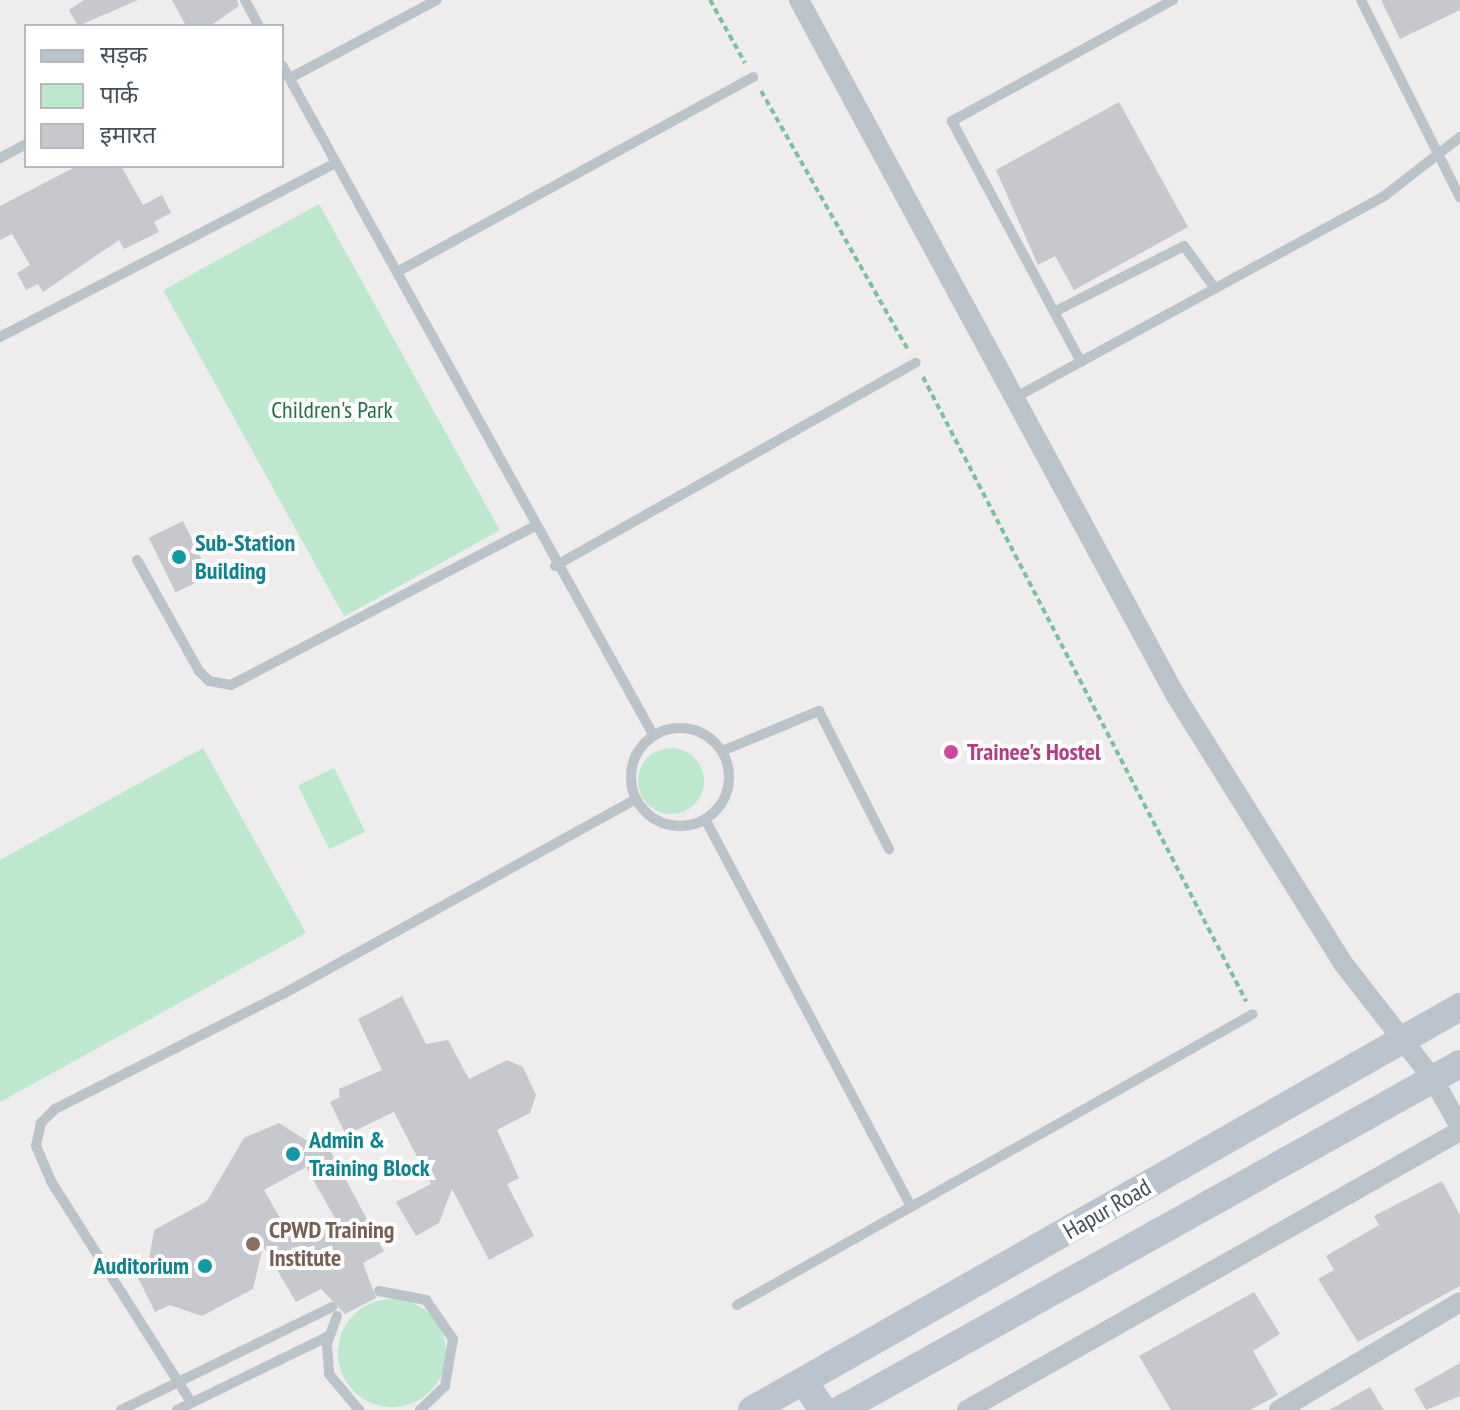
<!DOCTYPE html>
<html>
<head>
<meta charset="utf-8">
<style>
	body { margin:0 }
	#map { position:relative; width:1460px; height:1410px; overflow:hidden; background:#eeecec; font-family:"PT Sans Narrow","Noto Sans Devanagari",sans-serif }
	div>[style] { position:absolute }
	.green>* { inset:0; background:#bee8ce; transform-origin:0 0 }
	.round { border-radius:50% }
	.building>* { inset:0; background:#c7c8ce; transform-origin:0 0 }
	.path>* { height:4px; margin-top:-2px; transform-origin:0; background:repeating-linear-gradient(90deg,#7ac29e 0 6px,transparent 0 10px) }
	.lane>* { height:10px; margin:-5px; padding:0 5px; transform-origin:5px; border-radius:5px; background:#bbc3ca }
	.lane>.ring { margin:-5px; padding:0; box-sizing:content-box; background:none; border:10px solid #bbc3ca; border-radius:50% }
	.street>* { height:20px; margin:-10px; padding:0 10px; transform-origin:10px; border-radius:10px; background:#bbc3ca }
	.secondary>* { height:28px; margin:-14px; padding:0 14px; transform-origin:14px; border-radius:14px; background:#bbc4ce }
	.dots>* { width:22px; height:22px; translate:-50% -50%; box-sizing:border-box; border:4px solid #fff; border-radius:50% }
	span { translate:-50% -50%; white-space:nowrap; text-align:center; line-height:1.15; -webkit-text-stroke:8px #fff; paint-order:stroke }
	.park-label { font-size:24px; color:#206f47 }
	.culture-label { font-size:24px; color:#0d838f; font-weight:700 }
	.left { translate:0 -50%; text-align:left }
	.right { translate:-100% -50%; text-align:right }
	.hotel-label { font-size:24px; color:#b23c85; font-weight:700 }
	.street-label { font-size:24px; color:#464f57 }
	.education-label { font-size:24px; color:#785e54; font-weight:700 }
	.legend { position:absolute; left:24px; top:24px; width:260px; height:144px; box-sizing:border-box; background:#fff; border:2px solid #b5b9bc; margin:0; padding:10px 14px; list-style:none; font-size:24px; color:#464f57 }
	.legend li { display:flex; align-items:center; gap:16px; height:40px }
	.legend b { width:40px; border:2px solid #b5b9bc }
</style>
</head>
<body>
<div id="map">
	<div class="green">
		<i style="left:319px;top:204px;width:373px;height:178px;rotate:61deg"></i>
		<i class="round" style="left:638px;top:748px;width:66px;height:66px"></i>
		<i style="clip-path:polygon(203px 748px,306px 933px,0 1102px,0 860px)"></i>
		<i style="left:334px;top:768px;width:71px;height:40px;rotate:64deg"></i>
		<i class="round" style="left:338px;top:1299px;width:108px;height:108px"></i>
	</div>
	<div class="building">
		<i style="clip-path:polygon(84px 0,138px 0,78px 26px,69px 10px)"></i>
		<i style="clip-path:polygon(172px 0,237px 0,239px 6px,210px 26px,186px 26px)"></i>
		<i style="clip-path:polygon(1381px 0,1460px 0,1460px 10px,1400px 39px)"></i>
		<i style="clip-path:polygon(1119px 102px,1188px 227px,1074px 290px,1055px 256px,1038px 265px,996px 170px)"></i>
		<i style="clip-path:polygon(77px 166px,121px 166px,143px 205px,162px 195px,171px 213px,154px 222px,159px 232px,124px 249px,119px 240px,43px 292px,38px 284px,26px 290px,17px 273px,30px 265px,12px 234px,0 240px,0 206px)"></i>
		<i style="left:183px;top:521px;width:61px;height:38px;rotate:64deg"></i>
		<i style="clip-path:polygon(402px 996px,426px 1044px,448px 1040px,469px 1079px,507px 1060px,523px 1067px,536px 1095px,530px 1113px,497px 1130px,519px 1178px,507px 1184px,534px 1236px,489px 1260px,452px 1189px,439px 1223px,416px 1236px,396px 1202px,431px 1184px,394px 1112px,346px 1135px,330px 1102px,340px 1097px,339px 1089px,382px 1070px,358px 1019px)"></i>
		<i style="clip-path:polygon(evenodd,279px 1123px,309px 1142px,322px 1135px,384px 1251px,363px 1263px,376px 1298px,345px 1314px,321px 1289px,296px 1302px,263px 1246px,253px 1289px,202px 1316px,170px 1305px,155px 1312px,136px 1274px,148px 1266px,154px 1230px,207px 1201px,244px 1138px,279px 1123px,306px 1167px,336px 1220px,294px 1243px,264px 1190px,306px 1167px)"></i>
		<i style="clip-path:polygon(1442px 1181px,1460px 1215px,1460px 1286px,1358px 1342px,1318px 1279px,1334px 1270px,1326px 1256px,1379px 1225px,1374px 1216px)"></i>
		<i style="clip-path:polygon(1254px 1292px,1280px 1334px,1253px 1351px,1278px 1395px,1250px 1410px,1171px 1410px,1139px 1356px)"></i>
		<i style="clip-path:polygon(1460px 1363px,1460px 1396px,1426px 1410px,1414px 1389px)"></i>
		<i style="clip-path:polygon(1370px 1387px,1384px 1410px,1329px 1410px)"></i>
	</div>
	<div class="path">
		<i style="left:710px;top:0;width:72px;rotate:60.9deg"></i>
		<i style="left:761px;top:91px;width:299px;rotate:60.4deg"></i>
		<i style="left:923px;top:377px;width:703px;rotate:62.63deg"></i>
	</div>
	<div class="lane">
		<i style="left:245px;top:0;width:30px;rotate:62deg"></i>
		<i style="left:1361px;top:0;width:221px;rotate:63.4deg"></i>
		<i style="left:282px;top:65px;width:767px;rotate:61deg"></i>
		<i style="left:290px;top:78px;width:166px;rotate:-28deg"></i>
		<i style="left:0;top:158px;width:30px;rotate:-28deg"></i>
		<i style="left:397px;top:272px;width:406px;rotate:-28.7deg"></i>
		<i style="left:1054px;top:312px;width:146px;rotate:-26.9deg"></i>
		<i style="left:1184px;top:246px;width:51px;rotate:53.8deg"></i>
		<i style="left:0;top:337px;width:377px;rotate:-27.4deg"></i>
		<i style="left:1081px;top:362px;width:273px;rotate:-118.2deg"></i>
		<i style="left:952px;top:121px;width:252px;rotate:-28.7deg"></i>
		<i style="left:1016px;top:397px;width:418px;rotate:-28.6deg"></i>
		<i style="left:1383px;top:197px;width:98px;rotate:-37.9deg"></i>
		<i style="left:137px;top:560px;width:127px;rotate:60.8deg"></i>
		<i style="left:199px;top:671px;width:14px;rotate:45deg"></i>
		<i style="left:209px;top:681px;width:22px;rotate:10deg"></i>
		<i style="left:231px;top:685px;width:341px;rotate:-27.6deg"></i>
		<i style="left:555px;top:566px;width:414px;rotate:-29.4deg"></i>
		<i class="ring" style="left:631px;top:728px;width:88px;height:88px"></i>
		<i style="left:722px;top:751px;width:105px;rotate:-22.4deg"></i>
		<i style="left:819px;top:711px;width:155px;rotate:63.1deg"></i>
		<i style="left:705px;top:819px;width:439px;rotate:62deg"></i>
		<i style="left:379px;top:1291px;width:48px;rotate:10.8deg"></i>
		<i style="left:426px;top:1300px;width:47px;rotate:55.3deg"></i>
		<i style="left:453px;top:1339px;width:48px;rotate:99.7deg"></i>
		<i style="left:445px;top:1386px;width:35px;rotate:136deg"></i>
		<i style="left:737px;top:1305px;width:592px;rotate:-29.42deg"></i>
		<i style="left:337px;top:1316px;width:30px;rotate:110deg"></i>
		<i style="left:327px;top:1344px;width:30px;rotate:86deg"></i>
		<i style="left:329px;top:1374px;width:47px;rotate:50.2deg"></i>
		<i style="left:191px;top:1402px;width:262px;rotate:-122.4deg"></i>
		<i style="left:51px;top:1181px;width:38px;rotate:-113deg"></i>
		<i style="left:36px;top:1146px;width:24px;rotate:-78deg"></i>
		<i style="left:41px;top:1123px;width:20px;rotate:-45deg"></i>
		<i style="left:55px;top:1109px;width:255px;rotate:-26.8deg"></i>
		<i style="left:283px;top:994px;width:403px;rotate:-28.9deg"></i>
		<i style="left:121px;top:1410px;width:235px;rotate:-26deg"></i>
		<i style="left:177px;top:1410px;width:169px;rotate:-26deg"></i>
	</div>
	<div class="street">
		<i style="left:799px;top:0;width:792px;rotate:61.56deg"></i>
		<i style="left:1176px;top:696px;width:314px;rotate:58deg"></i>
		<i style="left:1342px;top:962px;width:148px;rotate:52.1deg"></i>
		<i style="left:1433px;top:1079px;width:55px;rotate:60.6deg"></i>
		<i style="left:967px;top:1410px;width:566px;rotate:-29.51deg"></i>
		<i style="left:1279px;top:1410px;width:211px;rotate:-30.8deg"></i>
	</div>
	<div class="secondary">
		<i style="left:804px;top:1382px;width:34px;rotate:56deg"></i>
		<i style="left:752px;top:1410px;width:815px;rotate:-29.65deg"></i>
		<i style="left:840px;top:1410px;width:710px;rotate:-29.16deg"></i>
	</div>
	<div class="dots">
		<i style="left:179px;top:557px;background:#0f9aa8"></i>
		<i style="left:951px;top:752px;background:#d1479c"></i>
		<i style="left:293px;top:1154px;background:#0f9aa8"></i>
		<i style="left:253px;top:1244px;background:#8d6e63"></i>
		<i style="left:205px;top:1266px;background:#0f9aa8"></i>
	</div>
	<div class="park-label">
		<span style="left:332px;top:410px">Children's Park</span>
	</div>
	<div class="culture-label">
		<span class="left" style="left:195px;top:557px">Sub-Station<br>Building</span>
		<span class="left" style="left:309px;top:1154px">Admin &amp;<br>Training Block</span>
		<span class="right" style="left:189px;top:1266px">Auditorium</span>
	</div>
	<div class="hotel-label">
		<span class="left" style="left:967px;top:752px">Trainee's Hostel</span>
	</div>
	<div class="street-label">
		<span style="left:1107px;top:1209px;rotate:-30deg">Hapur Road</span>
	</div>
	<div class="education-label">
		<span class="left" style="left:269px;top:1244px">CPWD Training<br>Institute</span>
	</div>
	<ul class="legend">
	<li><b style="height:10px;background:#bbc4ce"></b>सड़क</li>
	<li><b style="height:22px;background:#bee8ce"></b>पार्क</li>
	<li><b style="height:22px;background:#c7c8ce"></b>इमारत</li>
	</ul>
</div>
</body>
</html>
